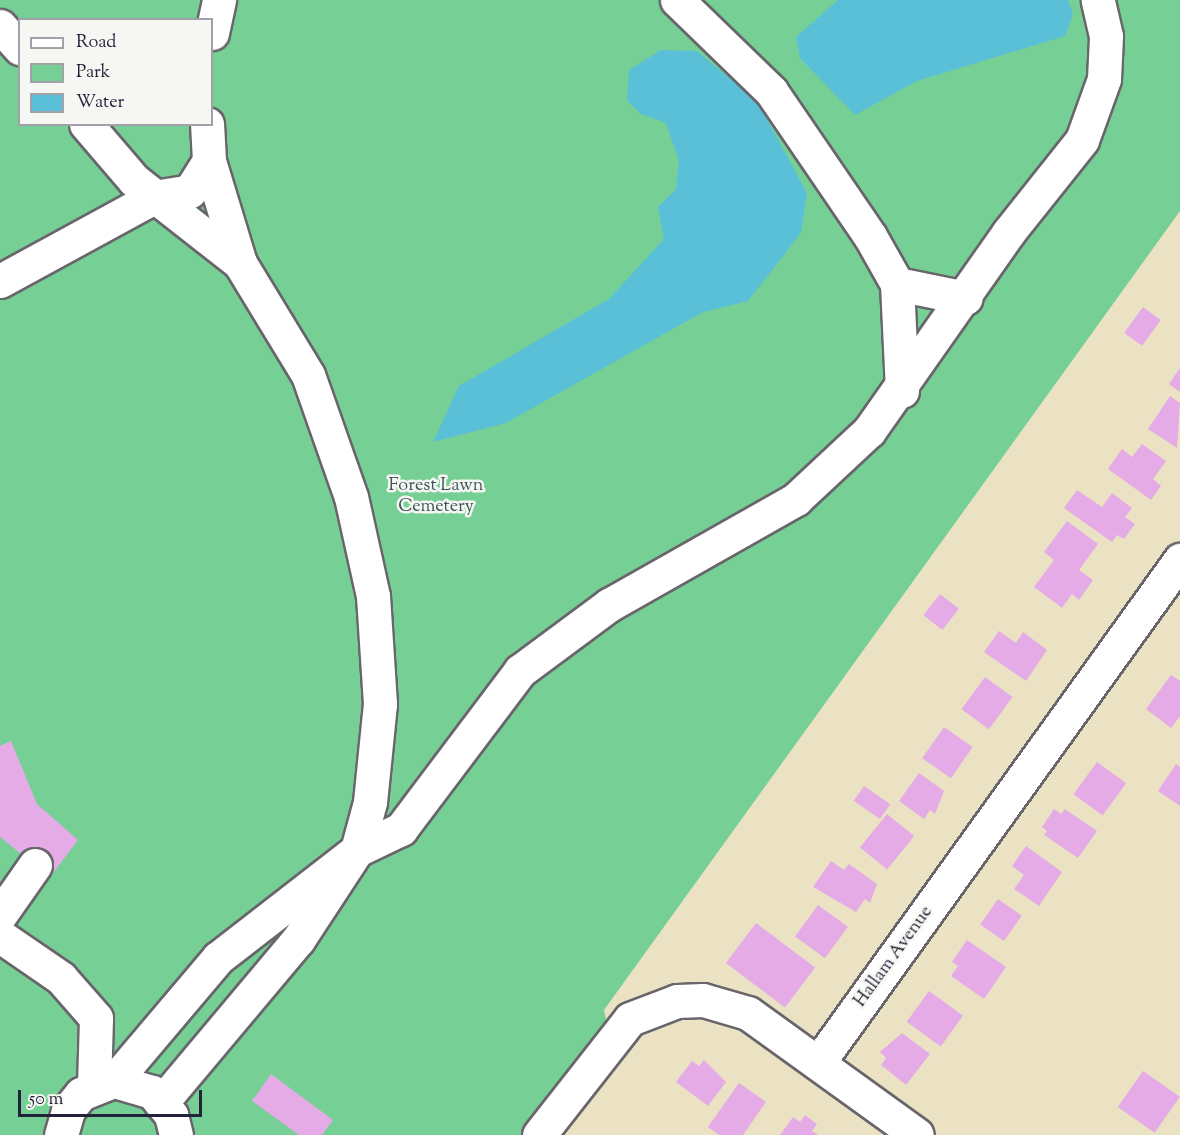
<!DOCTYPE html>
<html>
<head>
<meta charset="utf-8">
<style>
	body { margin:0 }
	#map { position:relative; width:1180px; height:1135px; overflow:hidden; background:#ebe2c3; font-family:"Sorts Mill Goudy",serif }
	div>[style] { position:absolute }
	.green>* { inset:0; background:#76cf95 }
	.water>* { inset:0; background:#5ac0d7 }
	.building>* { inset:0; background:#e4abe6; transform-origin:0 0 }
	.roads { filter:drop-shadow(2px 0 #68656b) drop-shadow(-2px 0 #68656b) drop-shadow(0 2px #68656b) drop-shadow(0 -2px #68656b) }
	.minor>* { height:33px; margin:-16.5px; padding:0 16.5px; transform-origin:16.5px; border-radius:16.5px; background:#fff }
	span { translate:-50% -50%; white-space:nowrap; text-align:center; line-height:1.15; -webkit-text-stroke:5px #f6f6f2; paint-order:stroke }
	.park-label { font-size:18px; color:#3b5656 }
	.street-label { font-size:18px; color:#22223b }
	.legend { position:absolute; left:18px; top:18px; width:195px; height:108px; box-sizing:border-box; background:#f6f6f2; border:2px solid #a1a1a9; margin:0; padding:8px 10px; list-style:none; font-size:18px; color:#22223b }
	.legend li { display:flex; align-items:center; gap:12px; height:30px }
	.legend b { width:30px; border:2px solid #a1a1a9 }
	.scale { position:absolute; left:18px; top:1090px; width:184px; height:27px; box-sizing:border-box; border:3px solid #22223b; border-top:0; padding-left:8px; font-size:18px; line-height:21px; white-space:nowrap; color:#22223b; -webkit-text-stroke:4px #f6f6f2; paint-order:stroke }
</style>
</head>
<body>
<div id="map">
	<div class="green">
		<i style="clip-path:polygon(evenodd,0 0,1180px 0,1180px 211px,604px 1010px,610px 1038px,539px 1135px,0 1135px,0 0,20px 20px,212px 20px,212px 124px,20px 124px,20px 20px)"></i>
	</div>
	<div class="water">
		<i style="clip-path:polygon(838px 0,1068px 0,1073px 14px,1065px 36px,917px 81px,855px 115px,800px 58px,796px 37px)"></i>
		<i style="clip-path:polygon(661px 50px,697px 51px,757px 101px,807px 193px,801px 233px,748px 301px,703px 312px,506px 423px,433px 442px,459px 386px,609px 299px,664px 239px,658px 207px,676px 189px,679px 161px,666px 123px,641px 114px,627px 100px,629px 70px)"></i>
	</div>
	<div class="building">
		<i style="left:1143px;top:307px;width:22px;height:32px;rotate:36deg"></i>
		<i style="clip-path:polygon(1180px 368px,1180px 392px,1169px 384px)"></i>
		<i style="clip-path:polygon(1170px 396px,1180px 403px,1177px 448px,1148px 429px)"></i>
		<i style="clip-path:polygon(1142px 444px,1166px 461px,1153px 479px,1161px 486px,1151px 500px,1108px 469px,1122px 449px,1132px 457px)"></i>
		<i style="clip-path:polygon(1077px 490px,1102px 507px,1112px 493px,1132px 508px,1125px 517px,1135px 524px,1124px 539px,1117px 535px,1112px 542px,1064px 508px)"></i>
		<i style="clip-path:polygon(1067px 521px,1098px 544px,1079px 570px,1093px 580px,1079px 600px,1072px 594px,1062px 608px,1034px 587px,1054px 560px,1044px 552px)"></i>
		<i style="left:940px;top:594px;width:24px;height:27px;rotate:38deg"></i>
		<i style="clip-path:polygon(999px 631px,1016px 643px,1023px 632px,1047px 650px,1026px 681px,984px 652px)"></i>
		<i style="clip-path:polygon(1171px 675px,1180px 681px,1180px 716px,1171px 728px,1146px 709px)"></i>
		<i style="left:985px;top:677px;width:34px;height:40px;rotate:36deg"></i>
		<i style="left:944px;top:727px;width:35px;height:38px;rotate:35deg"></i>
		<i style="clip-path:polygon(11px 741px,37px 804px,78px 840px,50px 877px,0 837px,0 746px)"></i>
		<i style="left:1097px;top:762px;width:36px;height:40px;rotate:36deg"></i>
		<i style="clip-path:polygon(1176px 764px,1180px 767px,1180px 806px,1158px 791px)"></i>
		<i style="clip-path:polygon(919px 773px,944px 791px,935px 814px,930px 810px,924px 819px,899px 801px)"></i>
		<i style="left:864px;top:786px;width:32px;height:18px;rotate:35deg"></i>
		<i style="clip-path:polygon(1054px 809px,1061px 814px,1065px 809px,1097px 831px,1078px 858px,1044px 835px,1047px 831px,1042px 827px)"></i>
		<i style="left:887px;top:814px;width:35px;height:43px;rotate:39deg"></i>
		<i style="clip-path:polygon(1026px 846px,1062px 872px,1039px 906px,1014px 889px,1024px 875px,1012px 866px)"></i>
		<i style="clip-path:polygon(831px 861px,844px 870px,849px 864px,877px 884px,870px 903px,865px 899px,856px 912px,813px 887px)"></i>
		<i style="left:998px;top:899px;width:29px;height:31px;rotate:35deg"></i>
		<i style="left:818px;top:905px;width:37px;height:39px;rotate:36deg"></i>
		<i style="left:756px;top:923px;width:74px;height:50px;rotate:37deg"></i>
		<i style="clip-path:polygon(967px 940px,1006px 967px,984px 999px,951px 976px,958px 966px,952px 962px)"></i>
		<i style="left:929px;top:991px;width:42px;height:38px;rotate:36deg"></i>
		<i style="clip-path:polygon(902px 1033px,930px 1054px,906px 1085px,881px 1065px,886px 1058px,880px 1052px)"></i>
		<i style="clip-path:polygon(704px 1060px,726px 1082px,708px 1106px,676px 1082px,692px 1061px,699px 1066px)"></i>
		<i style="left:1143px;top:1071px;width:45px;height:44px;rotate:35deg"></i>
		<i style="clip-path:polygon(271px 1074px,333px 1120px,322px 1135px,299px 1135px,252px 1101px)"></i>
		<i style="clip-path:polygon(739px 1083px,766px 1102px,743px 1135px,719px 1135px,708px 1127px)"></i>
		<i style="clip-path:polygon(805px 1115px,817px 1124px,812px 1131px,818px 1135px,780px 1135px,793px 1117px,800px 1122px)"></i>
	</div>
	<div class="roads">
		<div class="minor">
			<i style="left:677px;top:0;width:131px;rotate:44.1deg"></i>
			<i style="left:771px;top:91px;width:176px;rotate:55.7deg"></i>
			<i style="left:870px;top:236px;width:55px;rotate:60.6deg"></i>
			<i style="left:897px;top:284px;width:107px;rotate:87.3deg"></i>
			<i style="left:0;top:26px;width:30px;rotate:48deg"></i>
			<i style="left:212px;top:33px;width:34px;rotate:-78deg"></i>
			<i style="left:86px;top:124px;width:74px;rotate:49.4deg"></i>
			<i style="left:134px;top:180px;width:135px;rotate:38.1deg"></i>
			<i style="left:0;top:281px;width:175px;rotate:-28.6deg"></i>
			<i style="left:154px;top:197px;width:36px;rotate:-9deg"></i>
			<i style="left:190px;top:191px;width:36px;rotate:-58deg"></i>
			<i style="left:897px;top:284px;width:70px;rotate:11.5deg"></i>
			<i style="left:0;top:915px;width:61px;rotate:-55deg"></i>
			<i style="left:0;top:936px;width:74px;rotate:34.5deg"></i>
			<i style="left:61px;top:978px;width:53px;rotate:48.8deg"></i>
			<i style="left:96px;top:1018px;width:68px;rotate:91.7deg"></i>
			<i style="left:818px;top:1063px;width:620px;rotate:-54.26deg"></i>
			<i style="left:114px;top:1081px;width:161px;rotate:-49.8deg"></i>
			<i style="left:218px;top:958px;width:176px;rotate:-37.8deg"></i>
			<i style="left:357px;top:850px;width:49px;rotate:-25.5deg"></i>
			<i style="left:401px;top:829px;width:198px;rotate:-53deg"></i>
			<i style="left:520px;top:671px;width:111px;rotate:-36.6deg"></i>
			<i style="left:609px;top:605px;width:215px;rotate:-29.5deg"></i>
			<i style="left:796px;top:499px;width:100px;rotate:-43deg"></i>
			<i style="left:869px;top:431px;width:242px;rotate:-54.9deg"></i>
			<i style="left:1008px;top:233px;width:119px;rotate:-51.5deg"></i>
			<i style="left:1082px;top:140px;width:65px;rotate:-70.2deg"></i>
			<i style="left:1104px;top:79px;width:43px;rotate:-87.3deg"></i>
			<i style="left:1106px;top:36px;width:37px;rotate:-103deg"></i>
			<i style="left:161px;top:1103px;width:213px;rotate:-50deg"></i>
			<i style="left:298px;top:940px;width:108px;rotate:-56.8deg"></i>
			<i style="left:357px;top:850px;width:50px;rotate:-74.8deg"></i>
			<i style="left:370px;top:802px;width:99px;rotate:-84.2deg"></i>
			<i style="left:380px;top:704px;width:108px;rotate:-93.7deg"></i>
			<i style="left:373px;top:596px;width:101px;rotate:-102.5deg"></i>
			<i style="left:351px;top:497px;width:129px;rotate:-109.4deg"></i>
			<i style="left:308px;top:375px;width:131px;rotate:-121.3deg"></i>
			<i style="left:240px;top:263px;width:107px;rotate:-106.9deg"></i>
			<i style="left:209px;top:161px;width:37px;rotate:-93deg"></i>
			<i style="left:61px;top:1135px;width:26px;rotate:-74deg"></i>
			<i style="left:68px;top:1110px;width:21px;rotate:-51deg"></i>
			<i style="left:81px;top:1094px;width:35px;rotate:-22deg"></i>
			<i style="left:114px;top:1081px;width:40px;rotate:16deg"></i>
			<i style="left:152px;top:1092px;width:30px;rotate:50deg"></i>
			<i style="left:171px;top:1115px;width:21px;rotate:76deg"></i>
			<i style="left:539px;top:1135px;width:147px;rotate:-51.9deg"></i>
			<i style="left:630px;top:1019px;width:50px;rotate:-21deg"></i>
			<i style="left:677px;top:1001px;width:26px;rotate:-2deg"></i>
			<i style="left:703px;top:1000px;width:47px;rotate:16.1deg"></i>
			<i style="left:748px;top:1013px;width:208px;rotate:35.8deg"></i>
		</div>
	</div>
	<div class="park-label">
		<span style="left:436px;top:497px">Forest Lawn<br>Cemetery</span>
	</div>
	<div class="street-label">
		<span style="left:894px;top:957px;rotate:-54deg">Hallam Avenue</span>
	</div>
	<ul class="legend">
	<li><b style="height:8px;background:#fff"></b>Road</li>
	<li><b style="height:16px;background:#76cf95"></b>Park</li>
	<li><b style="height:16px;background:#5ac0d7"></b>Water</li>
	</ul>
	<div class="scale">50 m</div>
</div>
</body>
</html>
